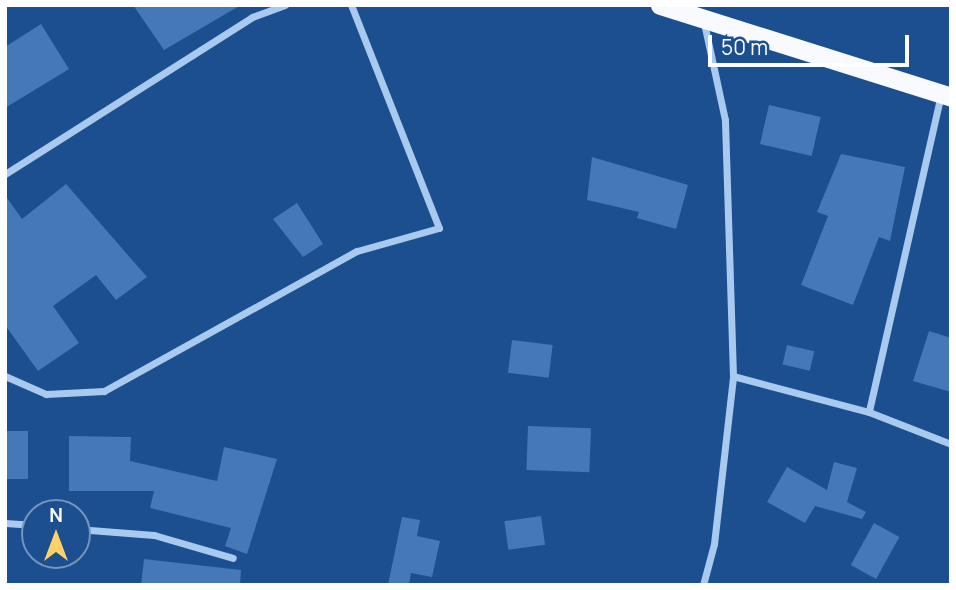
<!DOCTYPE html>
<html>
<head>
<meta charset="utf-8">
<style>
	body { margin:0 }
	#map { position:relative; width:956px; height:590px; overflow:hidden; background:#1b4f8f; font-family:Manrope,sans-serif }
	div>[style] { position:absolute }
	.building>* { inset:0; background:#4478b7; transform-origin:0 0 }
	.minor>* { height:7px; margin:-3.5px; padding:0 3.5px; transform-origin:3.5px; border-radius:3.5px; background:#a9c9ee }
	.trunk>* { height:19px; margin:-9.5px; padding:0 9.5px; transform-origin:9.5px; border-radius:9.5px; background:#f8faff }
	span { translate:-50% -50%; white-space:nowrap; text-align:center; line-height:1.15; -webkit-text-stroke:5px #1b4f8f; paint-order:stroke }
	.frame { position:absolute; inset:0; border:7px solid #fff; pointer-events:none }
	.north { position:absolute; left:21px; top:499px; width:70px; height:70px; box-sizing:border-box; background:#1b4f8f; border:2px solid #7695bc; border-radius:50%; rotate:0deg; font-size:19px; font-weight:700; line-height:28px; text-align:center; color:#fff }
	.north::after { content:''; display:block; margin:auto; width:24px; height:32px; background:#ffd166; clip-path:polygon(50% 0,100% 100%,50% 72%,0 100%) }
	.scale { position:absolute; left:708px; top:35px; width:201px; height:32px; box-sizing:border-box; border:4px solid #fff; border-top:0; padding-left:9px; font-size:21px; line-height:24px; white-space:nowrap; color:#fff; -webkit-text-stroke:5px #1b4f8f; paint-order:stroke }
</style>
</head>
<body>
<div id="map">
	<div class="building">
		<i style="clip-path:polygon(133px 5px,241px 5px,164px 50px)"></i>
		<i style="clip-path:polygon(41px 24px,69px 69px,5px 108px,5px 47px)"></i>
		<i style="left:769px;top:105px;width:53px;height:40px;rotate:13deg"></i>
		<i style="clip-path:polygon(841px 154px,905px 167px,890px 241px,879px 237px,853px 305px,801px 285px,828px 216px,817px 212px)"></i>
		<i style="clip-path:polygon(592px 157px,688px 185px,676px 229px,637px 218px,639px 212px,587px 200px)"></i>
		<i style="clip-path:polygon(66px 184px,147px 277px,116px 300px,96px 275px,53px 306px,79px 343px,38px 371px,5px 325px,5px 195px,22px 219px)"></i>
		<i style="clip-path:polygon(297px 203px,323px 244px,303px 257px,273px 219px)"></i>
		<i style="clip-path:polygon(929px 331px,951px 338px,951px 392px,913px 381px)"></i>
		<i style="left:512px;top:340px;width:41px;height:33px;rotate:7deg"></i>
		<i style="left:787px;top:345px;width:28px;height:20px;rotate:13deg"></i>
		<i style="left:528px;top:426px;width:63px;height:44px;rotate:2deg"></i>
		<i style="left:5px;top:431px;width:23px;height:48px"></i>
		<i style="clip-path:polygon(69px 436px,131px 437px,130px 461px,217px 481px,224px 447px,277px 459px,247px 554px,225px 546px,231px 528px,150px 508px,154px 491px,69px 491px)"></i>
		<i style="clip-path:polygon(834px 462px,857px 468px,847px 502px,866px 512px,862px 519px,815px 506px,805px 523px,767px 502px,787px 467px,827px 490px)"></i>
		<i style="left:541px;top:516px;width:29px;height:37px;rotate:82deg"></i>
		<i style="clip-path:polygon(402px 517px,420px 520px,417px 536px,440px 541px,432px 577px,411px 573px,409px 585px,388px 585px)"></i>
		<i style="left:874px;top:523px;width:29px;height:48px;rotate:29deg"></i>
		<i style="clip-path:polygon(144px 559px,241px 570px,240px 585px,141px 585px)"></i>
	</div>
	<div class="minor">
		<i style="left:941px;top:94px;width:326px;rotate:102.8deg"></i>
		<i style="left:869px;top:412px;width:88px;rotate:21.3deg"></i>
		<i style="left:5px;top:174px;width:293px;rotate:-32.4deg"></i>
		<i style="left:252px;top:17px;width:35px;rotate:-20deg"></i>
		<i style="left:5px;top:376px;width:45px;rotate:23.7deg"></i>
		<i style="left:46px;top:394px;width:58px;rotate:-3deg"></i>
		<i style="left:104px;top:391px;width:289px;rotate:-29deg"></i>
		<i style="left:357px;top:251px;width:85px;rotate:-15.7deg"></i>
		<i style="left:439px;top:228px;width:240px;rotate:-111.5deg"></i>
		<i style="left:733px;top:376px;width:141px;rotate:14.8deg"></i>
		<i style="left:5px;top:523px;width:30px;rotate:4deg"></i>
		<i style="left:77px;top:529px;width:77px;rotate:4.5deg"></i>
		<i style="left:154px;top:535px;width:82px;rotate:16.2deg"></i>
		<i style="left:703px;top:585px;width:42px;rotate:-75deg"></i>
		<i style="left:714px;top:544px;width:169px;rotate:-83.5deg"></i>
		<i style="left:733px;top:376px;width:256px;rotate:-91.8deg"></i>
		<i style="left:725px;top:120px;width:99px;rotate:-102.2deg"></i>
	</div>
	<div class="trunk">
		<i style="left:660px;top:5px;width:305px;rotate:17.5deg"></i>
	</div>
	<div class="frame"></div>
	<div class="north">N</div>
	<div class="scale">50 m</div>
</div>
</body>
</html>
